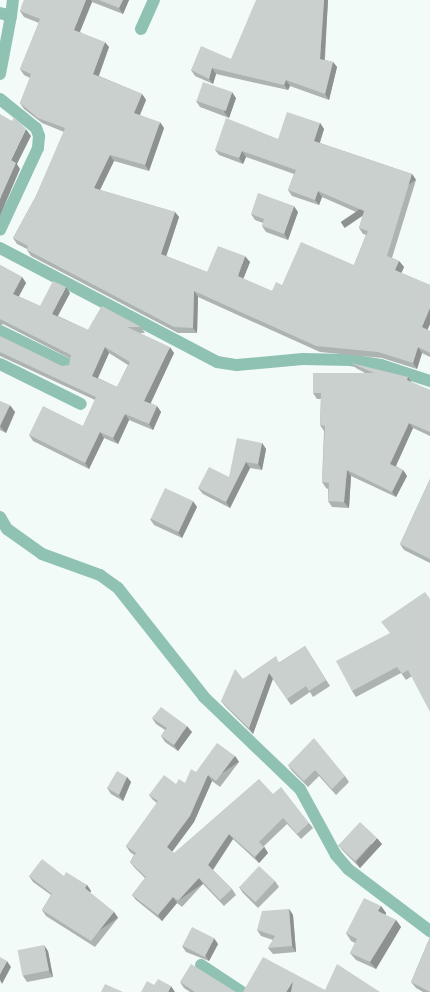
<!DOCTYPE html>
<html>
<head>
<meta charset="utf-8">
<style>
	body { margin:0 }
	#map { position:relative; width:430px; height:992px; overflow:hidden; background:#f3fbf8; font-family:Helvetica,sans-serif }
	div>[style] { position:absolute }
	.minor>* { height:12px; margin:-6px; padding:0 6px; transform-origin:6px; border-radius:6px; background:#90c2b4 }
	.wall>* { inset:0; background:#adb3b1 }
	.shaded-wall>* { inset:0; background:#8d9290; transform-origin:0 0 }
	.building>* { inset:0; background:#c9d0ce; transform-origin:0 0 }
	span { translate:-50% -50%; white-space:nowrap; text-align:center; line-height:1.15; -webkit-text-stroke:4px #f3fbf8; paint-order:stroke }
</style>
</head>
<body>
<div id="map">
	<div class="minor">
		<i style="left:0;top:13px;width:11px;rotate:15deg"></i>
		<i style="left:11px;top:16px;width:16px;rotate:-83deg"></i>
		<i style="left:141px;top:29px;width:32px;rotate:-66deg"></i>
		<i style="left:0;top:74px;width:59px;rotate:-79.3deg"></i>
		<i style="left:0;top:99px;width:46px;rotate:38.9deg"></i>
		<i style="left:36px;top:128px;width:9px;rotate:69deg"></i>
		<i style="left:39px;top:136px;width:12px;rotate:95deg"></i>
		<i style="left:38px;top:148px;width:90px;rotate:114.9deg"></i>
		<i style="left:0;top:248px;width:245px;rotate:27.7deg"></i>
		<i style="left:217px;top:362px;width:20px;rotate:9deg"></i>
		<i style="left:237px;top:365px;width:66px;rotate:-5.2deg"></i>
		<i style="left:303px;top:359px;width:47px;rotate:1.2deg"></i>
		<i style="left:350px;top:360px;width:31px;rotate:9deg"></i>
		<i style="left:381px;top:365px;width:52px;rotate:18.1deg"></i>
		<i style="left:0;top:331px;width:77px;rotate:26.2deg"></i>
		<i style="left:0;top:364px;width:90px;rotate:26.3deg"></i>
		<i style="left:0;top:517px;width:14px;rotate:60deg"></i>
		<i style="left:7px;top:529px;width:43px;rotate:35.5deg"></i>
		<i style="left:42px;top:554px;width:62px;rotate:19.9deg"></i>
		<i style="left:100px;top:575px;width:22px;rotate:36deg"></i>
		<i style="left:118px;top:588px;width:139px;rotate:51.7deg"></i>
		<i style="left:204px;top:697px;width:133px;rotate:43.8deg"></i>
		<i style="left:300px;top:789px;width:75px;rotate:61.4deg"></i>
		<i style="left:336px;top:855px;width:18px;rotate:49deg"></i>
		<i style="left:348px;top:869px;width:103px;rotate:37.1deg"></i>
		<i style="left:201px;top:965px;width:49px;rotate:33.4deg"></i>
	</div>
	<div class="wall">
		<i style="clip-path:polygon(24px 0,129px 0,123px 14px,92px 2px,80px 32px,109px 47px,99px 76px,142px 94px,146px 100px,140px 115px,164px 128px,149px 171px,114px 161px,100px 190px,175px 212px,179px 217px,166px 256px,207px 272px,250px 262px,243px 279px,272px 291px,282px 285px,354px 265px,366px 235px,363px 234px,359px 228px,363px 215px,322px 197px,319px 205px,292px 196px,288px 190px,294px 174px,246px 157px,243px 164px,219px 155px,215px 150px,278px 139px,320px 123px,324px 129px,320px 143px,412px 174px,416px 180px,392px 258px,399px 261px,404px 267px,401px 273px,430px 285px,430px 324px,427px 330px,430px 331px,430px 357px,422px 353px,417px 369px,382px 358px,320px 352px,198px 297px,197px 333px,178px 333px,31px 256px,27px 250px,27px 249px,17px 244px,13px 238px,36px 196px,64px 132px,42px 123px,24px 109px,20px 103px,30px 78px,24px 75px,20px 69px,39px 23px,24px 17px,20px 11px)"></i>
		<i style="clip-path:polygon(328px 0,325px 60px,333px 62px,337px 67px,329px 100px,290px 86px,288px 90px,216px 74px,213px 84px,195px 76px,191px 70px,231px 59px)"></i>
		<i style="clip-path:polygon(236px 98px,229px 118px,200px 107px,196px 101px)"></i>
		<i style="clip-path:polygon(298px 212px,288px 240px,266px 232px,262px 226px,263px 223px,255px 220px,251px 214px)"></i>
		<i style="clip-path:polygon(evenodd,0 265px,22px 277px,26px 283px,18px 296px,40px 306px,70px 293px,58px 316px,88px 330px,102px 306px,141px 327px,145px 333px,140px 333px,174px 353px,150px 403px,157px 406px,161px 412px,153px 430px,129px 420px,118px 444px,104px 438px,89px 469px,33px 441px,29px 435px,83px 426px,95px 400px,0 356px,0 336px,62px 366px,69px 365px,71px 359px,3px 324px,0 326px,0 265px,109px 353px,128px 365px,117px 387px,98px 378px,109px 353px)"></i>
		<i style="clip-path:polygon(351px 363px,408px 377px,412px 383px,430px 390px,430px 436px,413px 428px,396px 466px,403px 470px,407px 476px,396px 497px,351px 476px,349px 508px,332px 507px,328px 501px,328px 489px,326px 488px,322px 482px,324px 431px,320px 425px,321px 399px,317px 399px,313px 393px,365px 373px,356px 368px)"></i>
		<i style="clip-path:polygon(0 401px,15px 412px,6px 433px,0 430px)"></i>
		<i style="clip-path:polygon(262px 443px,266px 449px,262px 470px,250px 468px,230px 508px,203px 494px,198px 488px,229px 477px)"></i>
		<i style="clip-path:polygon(430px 479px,430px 563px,404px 550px,400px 544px)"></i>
		<i style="clip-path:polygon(197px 507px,182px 538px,154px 525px,150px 519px)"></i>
		<i style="clip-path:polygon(390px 634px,412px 676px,406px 680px,401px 673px,356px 697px,352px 691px)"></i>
		<i style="clip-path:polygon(305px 646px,330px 686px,313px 697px,310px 692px,291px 705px,273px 679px,253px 734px,225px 706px,221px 701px,243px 679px,280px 662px)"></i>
		<i style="clip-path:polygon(152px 718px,192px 732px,178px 751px,165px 742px,161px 736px,165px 730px,156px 724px)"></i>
		<i style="clip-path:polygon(235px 756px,239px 762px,220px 787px,212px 781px,194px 822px,172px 852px,174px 853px,273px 794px,309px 823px,313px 828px,301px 839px,287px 824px,264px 846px,268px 853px,259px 863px,233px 839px,213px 870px,232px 889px,236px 895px,224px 906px,203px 884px,182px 907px,177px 903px,162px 921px,136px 900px,132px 895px,145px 878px,134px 867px,130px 862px,134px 855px,130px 852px,126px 846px,157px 803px,153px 800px,149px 795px,176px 784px,185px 783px,196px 772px)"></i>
		<i style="clip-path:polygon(288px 765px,345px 776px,349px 782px,336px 795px,319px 776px,308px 787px,292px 771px)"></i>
		<i style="clip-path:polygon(127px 777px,131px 782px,123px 801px,111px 794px,107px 788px)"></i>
		<i style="clip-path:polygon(382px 844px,360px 868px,343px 851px,338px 845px)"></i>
		<i style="clip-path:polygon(29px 876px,64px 876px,87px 885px,91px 891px,90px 893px,114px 912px,118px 918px,95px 947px,46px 916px,42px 910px,51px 895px,33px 882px)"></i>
		<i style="clip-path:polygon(275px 881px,279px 887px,258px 908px,243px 893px,239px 887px)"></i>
		<i style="clip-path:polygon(381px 906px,386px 913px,385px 915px,396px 920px,401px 927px,376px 969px,356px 960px,350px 953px,355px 943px,351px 941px,346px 933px)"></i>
		<i style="clip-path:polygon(289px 909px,293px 915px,296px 952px,273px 954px,268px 948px,273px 940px,261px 936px,257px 930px)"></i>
		<i style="clip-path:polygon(430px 937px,430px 992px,423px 992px,416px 988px,411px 982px)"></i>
		<i style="clip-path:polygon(218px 944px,209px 961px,186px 952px,182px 946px)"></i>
		<i style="clip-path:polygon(48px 951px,53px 977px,27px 982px,23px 976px)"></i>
		<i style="clip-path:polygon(180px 982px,236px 992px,190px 992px,184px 988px)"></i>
	</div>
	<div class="shaded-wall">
		<i style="clip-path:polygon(86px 0,91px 0,92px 2px,78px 36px,74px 30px)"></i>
		<i style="clip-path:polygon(123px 0,129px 0,123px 14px,119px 8px)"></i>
		<i style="clip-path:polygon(324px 0,328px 0,324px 65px,320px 59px)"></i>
		<i style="clip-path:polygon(105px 42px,109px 47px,97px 80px,93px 74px)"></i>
		<i style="clip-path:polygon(333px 62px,337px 67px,329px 100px,325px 94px)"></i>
		<i style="clip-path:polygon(212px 68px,216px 74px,213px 84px,209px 79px)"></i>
		<i style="clip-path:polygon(286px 80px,290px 86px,288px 90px,284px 85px)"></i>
		<i style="clip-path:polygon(232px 92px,236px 98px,229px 118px,224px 112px)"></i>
		<i style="clip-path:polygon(142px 94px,146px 100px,138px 119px,134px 113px)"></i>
		<i style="clip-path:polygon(160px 122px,164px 128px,149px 171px,145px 165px)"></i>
		<i style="clip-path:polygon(320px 123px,324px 129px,318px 147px,314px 141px)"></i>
		<i style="clip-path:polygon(26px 129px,31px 136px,17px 164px,20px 169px,0 216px,0 199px,11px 160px)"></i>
		<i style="clip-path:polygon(242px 151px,246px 157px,243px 164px,239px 158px)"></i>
		<i style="clip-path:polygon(110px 155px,114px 161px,98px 194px,94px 188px)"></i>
		<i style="left:412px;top:174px;width:7px;height:86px;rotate:56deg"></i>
		<i style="clip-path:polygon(318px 191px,322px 197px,319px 205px,315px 200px)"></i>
		<i style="clip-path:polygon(294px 206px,298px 212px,288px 240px,284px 234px)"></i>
		<i style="clip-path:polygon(175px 212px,179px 217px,165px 260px,161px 254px)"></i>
		<i style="clip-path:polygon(245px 256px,250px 262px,242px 282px,238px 276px)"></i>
		<i style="clip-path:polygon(399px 261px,404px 267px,400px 276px,395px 270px)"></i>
		<i style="clip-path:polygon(22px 277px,26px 283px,17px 300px,13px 294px)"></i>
		<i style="clip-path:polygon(66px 287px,70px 293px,56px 319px,52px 314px)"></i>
		<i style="clip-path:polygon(194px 291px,198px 297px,197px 333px,193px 328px)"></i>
		<i style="clip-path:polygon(430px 308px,430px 324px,426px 333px,422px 327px)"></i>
		<i style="clip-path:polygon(105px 347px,109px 353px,96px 382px,92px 376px)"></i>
		<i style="clip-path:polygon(170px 347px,174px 353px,149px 407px,144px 401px)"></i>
		<i style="clip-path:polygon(418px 347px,422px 353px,417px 369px,413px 363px)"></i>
		<i style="clip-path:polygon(408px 377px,412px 383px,407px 380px)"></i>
		<i style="clip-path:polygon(10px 405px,15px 412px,6px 433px,0 426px)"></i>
		<i style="clip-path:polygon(157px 406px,161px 412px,153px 430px,149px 424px)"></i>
		<i style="clip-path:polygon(125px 414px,129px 420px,118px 444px,113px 438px)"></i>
		<i style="clip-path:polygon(409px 423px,413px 428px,394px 470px,390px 464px)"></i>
		<i style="clip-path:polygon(100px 432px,104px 438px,89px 469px,85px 463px)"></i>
		<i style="clip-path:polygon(262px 443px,266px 449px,262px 470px,258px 464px)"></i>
		<i style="clip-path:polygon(246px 462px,250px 468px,230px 508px,226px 502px)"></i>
		<i style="clip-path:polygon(347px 470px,351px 476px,349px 508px,344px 502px)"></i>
		<i style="clip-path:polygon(403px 470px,407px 476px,396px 497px,392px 492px)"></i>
		<i style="clip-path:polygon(193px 501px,197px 507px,182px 538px,178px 532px)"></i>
		<i style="clip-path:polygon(269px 673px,273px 678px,253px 734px,249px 728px)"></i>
		<i style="clip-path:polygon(187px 726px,192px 732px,178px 751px,174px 745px)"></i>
		<i style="left:235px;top:756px;width:7px;height:31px;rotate:56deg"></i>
		<i style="clip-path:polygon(208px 775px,212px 781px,194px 822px,171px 853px,167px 847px)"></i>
		<i style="clip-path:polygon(127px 777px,131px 782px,123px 801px,119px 795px)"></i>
		<i style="clip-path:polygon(229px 834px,233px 839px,212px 871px,208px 865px)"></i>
		<i style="clip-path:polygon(377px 838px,382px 844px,360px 868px,356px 862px)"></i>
		<i style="clip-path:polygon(264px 847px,268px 853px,259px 863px,255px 857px)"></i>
		<i style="left:199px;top:878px;width:7px;height:31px;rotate:56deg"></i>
		<i style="clip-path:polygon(87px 885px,91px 891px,89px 894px,85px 888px)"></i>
		<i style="clip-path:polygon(173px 897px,177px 903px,162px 921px,158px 915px)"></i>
		<i style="clip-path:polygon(381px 906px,386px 913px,384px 919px,378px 911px)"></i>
		<i style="clip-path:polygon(289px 909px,293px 915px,296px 952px,292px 946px)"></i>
		<i style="left:114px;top:912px;width:7px;height:37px;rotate:56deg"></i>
		<i style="clip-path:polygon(396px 920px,401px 927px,376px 969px,370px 962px)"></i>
		<i style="clip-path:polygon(214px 938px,218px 944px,209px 961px,205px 955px)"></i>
		<i style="clip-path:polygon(44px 945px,48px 951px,53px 977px,49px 971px)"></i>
		<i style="clip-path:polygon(7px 961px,11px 967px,2px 984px,0 980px,0 974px)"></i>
		<i style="clip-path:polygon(293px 981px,294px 992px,286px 992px)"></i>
		<i style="clip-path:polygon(171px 986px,175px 992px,168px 992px)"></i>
	</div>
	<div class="building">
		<i style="clip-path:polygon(24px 0,86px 0,74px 30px,105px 42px,93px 74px,142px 94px,134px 113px,160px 122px,145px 165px,110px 155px,94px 188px,175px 212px,161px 254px,207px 272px,218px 246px,245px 256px,238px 276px,272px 291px,276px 282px,282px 285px,301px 242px,354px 265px,368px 231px,359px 228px,364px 211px,318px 191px,315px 200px,288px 190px,296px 170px,242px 151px,239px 158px,215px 150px,226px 118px,278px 139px,287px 112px,320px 123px,314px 141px,412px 174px,387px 256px,399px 261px,395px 270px,430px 285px,430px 308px,422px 327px,430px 331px,430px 353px,418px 347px,413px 363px,378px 352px,316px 346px,194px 291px,193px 328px,174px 327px,27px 250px,28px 246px,13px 238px,36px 196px,65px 128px,38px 118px,20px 103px,31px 74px,20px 69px,40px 19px,20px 11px)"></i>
		<i style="clip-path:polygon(99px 0,123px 0,119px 8px)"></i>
		<i style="clip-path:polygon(256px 0,324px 0,320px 59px,333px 62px,325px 94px,286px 80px,284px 85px,212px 68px,209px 79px,191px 70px,201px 46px,231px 59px)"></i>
		<i style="left:203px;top:82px;width:31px;height:20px;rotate:19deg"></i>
		<i style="clip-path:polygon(0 114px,12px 121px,14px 117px,26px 129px,11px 160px,16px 163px,0 199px)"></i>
		<i style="clip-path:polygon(258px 193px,294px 206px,284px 234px,262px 226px,264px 219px,251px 214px)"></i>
		<i style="clip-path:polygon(evenodd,0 265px,22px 277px,13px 294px,40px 306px,53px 281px,66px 287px,52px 314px,88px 330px,102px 306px,141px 327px,127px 327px,170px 347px,144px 401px,157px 406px,149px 424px,125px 414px,113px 438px,100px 432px,85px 463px,29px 435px,43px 406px,83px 426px,96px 397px,0 352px,0 336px,62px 366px,69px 365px,71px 355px,0 319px,0 265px,105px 347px,130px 362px,117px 387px,92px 376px,105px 347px)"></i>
		<i style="clip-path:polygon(351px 363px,408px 377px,407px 380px,430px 390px,430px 432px,409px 423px,390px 464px,403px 470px,392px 492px,347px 470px,344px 502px,328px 501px,329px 483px,322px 482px,325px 426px,320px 425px,321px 393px,313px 393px,313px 373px,374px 373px)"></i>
		<i style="clip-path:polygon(0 401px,10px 405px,0 426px)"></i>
		<i style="clip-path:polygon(237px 438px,262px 443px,258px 464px,246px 462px,226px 502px,198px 488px,209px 467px,229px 477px)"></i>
		<i style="clip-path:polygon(430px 479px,430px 559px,400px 544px)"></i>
		<i style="left:165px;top:488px;width:31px;height:34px;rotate:25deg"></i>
		<i style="clip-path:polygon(425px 592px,430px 599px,430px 712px,408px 670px,402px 674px,397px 667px,352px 691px,336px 661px,390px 633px,381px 622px)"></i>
		<i style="clip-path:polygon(305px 646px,326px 680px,309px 691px,306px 686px,287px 699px,269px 673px,249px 728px,221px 701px,235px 669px,243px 679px,276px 656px,279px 663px)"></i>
		<i style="clip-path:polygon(161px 707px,187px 726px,174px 745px,161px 736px,167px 728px,152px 718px)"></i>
		<i style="clip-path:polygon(314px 738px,345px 776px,332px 789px,315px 770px,304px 781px,288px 765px)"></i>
		<i style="clip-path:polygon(217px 743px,235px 756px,216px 781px,208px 775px,190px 816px,167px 847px,174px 853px,259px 779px,273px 794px,281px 787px,309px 823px,297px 834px,283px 818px,259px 842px,264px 847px,255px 857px,229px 834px,208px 865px,232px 889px,220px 900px,199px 878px,178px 901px,173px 897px,158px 915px,132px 895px,146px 877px,130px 862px,136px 853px,126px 846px,158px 801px,149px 795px,164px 775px,176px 784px,179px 779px,185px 783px,191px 769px,196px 772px)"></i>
		<i style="clip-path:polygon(117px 771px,127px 777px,119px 795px,107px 788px)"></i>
		<i style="left:360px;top:822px;width:23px;height:32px;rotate:43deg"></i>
		<i style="clip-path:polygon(42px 859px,64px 876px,66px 872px,87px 885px,85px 888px,114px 912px,91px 941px,42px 910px,52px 894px,29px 876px)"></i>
		<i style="left:259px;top:866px;width:22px;height:29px;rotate:43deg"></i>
		<i style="clip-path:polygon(364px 898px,381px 906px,378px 911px,396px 920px,370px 962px,350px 953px,357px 939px,346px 933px)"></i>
		<i style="clip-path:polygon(289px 909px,292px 946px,268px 948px,275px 936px,257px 930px,262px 911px)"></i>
		<i style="left:192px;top:927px;width:25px;height:21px;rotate:27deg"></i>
		<i style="clip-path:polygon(430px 937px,430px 992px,411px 982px)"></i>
		<i style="left:44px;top:945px;width:26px;height:27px;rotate:79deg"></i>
		<i style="clip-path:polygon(0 957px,7px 961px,0 974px)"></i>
		<i style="clip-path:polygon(263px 957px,325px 990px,337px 964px,380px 992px,291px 992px,293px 981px,286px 992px,243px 992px)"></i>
		<i style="clip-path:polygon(191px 964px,236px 992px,195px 992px,180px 982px)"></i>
		<i style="clip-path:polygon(158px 979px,171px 986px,168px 992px,141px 992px,147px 981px,154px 985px)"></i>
		<i style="clip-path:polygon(105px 984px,123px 992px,101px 992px)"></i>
	</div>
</div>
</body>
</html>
